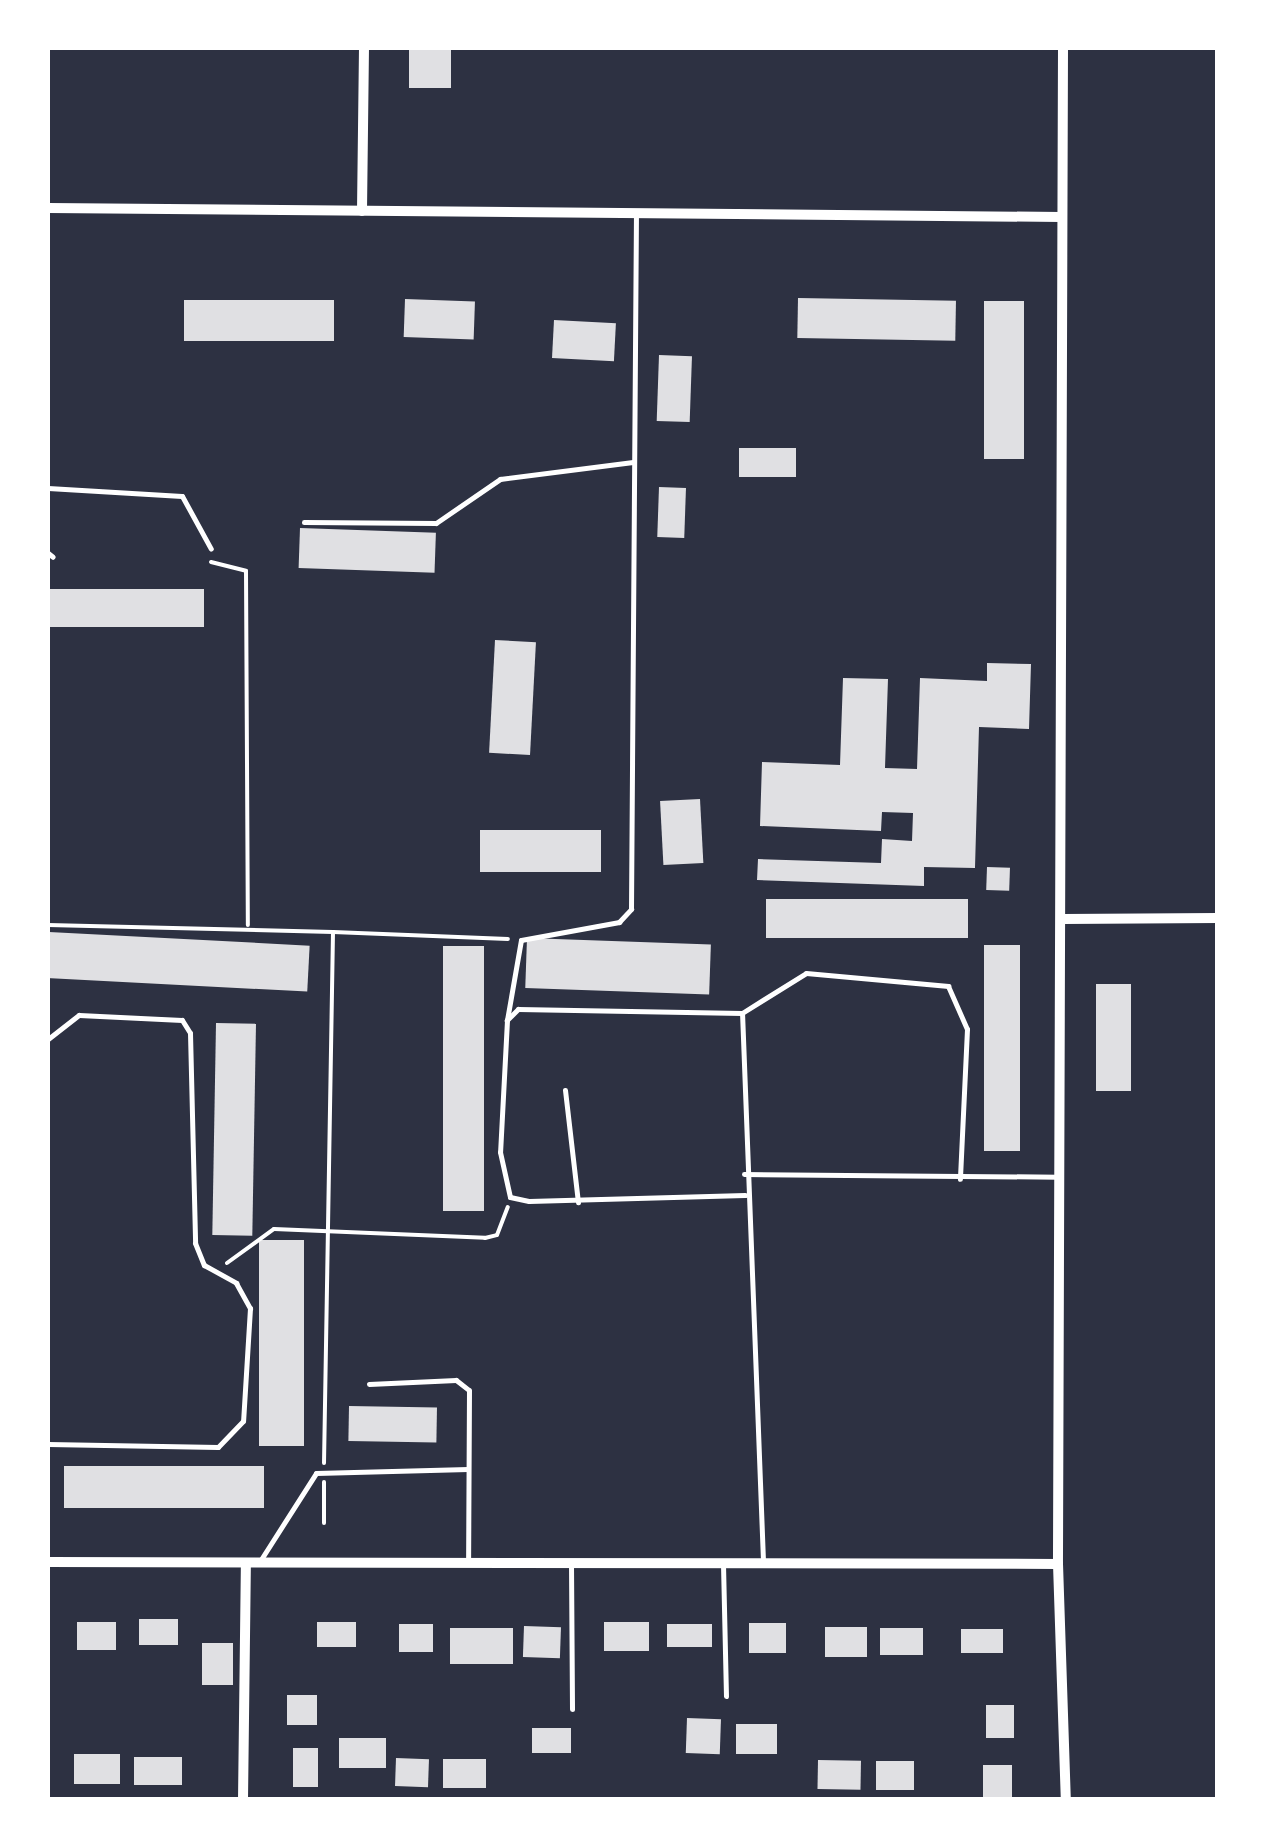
<!DOCTYPE html>
<html>
<head>
<meta charset="utf-8">
<style>
	body { margin:0 }
	#map { position:relative; width:1265px; height:1847px; overflow:hidden; background:#2d3142; font-family:Overpass,sans-serif }
	div>[style] { position:absolute }
	.building>* { inset:0; background:#e0e0e3; transform-origin:0 0 }
	.path>* { height:4px; margin:-2px; padding:0 2px; transform-origin:2px; border-radius:2px; background:#fff }
	.service>* { height:5px; margin:-2.5px; padding:0 2.5px; transform-origin:2.5px; border-radius:2.5px; background:#fff }
	.minor>* { height:10px; margin:-5px; padding:0 5px; transform-origin:5px; border-radius:5px; background:#fff }
	span { translate:-50% -50%; white-space:nowrap; text-align:center; line-height:1.15; -webkit-text-stroke:10px #fff; paint-order:stroke }
	.frame { position:absolute; inset:0; border:50px solid #fff; pointer-events:none }
</style>
</head>
<body>
<div id="map">
	<div class="building">
		<i style="left:409px;top:48px;width:42px;height:40px"></i>
		<i style="left:798px;top:298px;width:158px;height:40px;rotate:1deg"></i>
		<i style="left:405px;top:299px;width:70px;height:38px;rotate:2deg"></i>
		<i style="left:184px;top:300px;width:150px;height:41px"></i>
		<i style="left:984px;top:301px;width:40px;height:158px"></i>
		<i style="left:554px;top:320px;width:62px;height:38px;rotate:3deg"></i>
		<i style="left:659px;top:355px;width:33px;height:66px;rotate:2deg"></i>
		<i style="left:739px;top:448px;width:57px;height:29px"></i>
		<i style="left:659px;top:487px;width:27px;height:50px;rotate:2deg"></i>
		<i style="left:300px;top:528px;width:136px;height:40px;rotate:2deg"></i>
		<i style="left:48px;top:589px;width:156px;height:38px"></i>
		<i style="left:495px;top:640px;width:41px;height:113px;rotate:3deg"></i>
		<i style="clip-path:polygon(987px 663px,1031px 664px,1029px 729px,979px 727px,975px 868px,924px 867px,924px 886px,757px 880px,758px 859px,881px 863px,882px 839px,912px 841px,913px 813px,882px 812px,881px 831px,760px 826px,762px 762px,840px 765px,843px 678px,888px 679px,885px 768px,917px 769px,920px 678px,987px 681px)"></i>
		<i style="left:700px;top:799px;width:64px;height:40px;rotate:87deg"></i>
		<i style="left:480px;top:830px;width:121px;height:42px"></i>
		<i style="left:987px;top:867px;width:23px;height:23px;rotate:2deg"></i>
		<i style="left:968px;top:899px;width:39px;height:202px;rotate:90deg"></i>
		<i style="left:49px;top:932px;width:261px;height:46px;rotate:3deg"></i>
		<i style="left:527px;top:938px;width:184px;height:50px;rotate:2deg"></i>
		<i style="left:984px;top:945px;width:36px;height:206px"></i>
		<i style="left:443px;top:946px;width:41px;height:265px"></i>
		<i style="left:1096px;top:984px;width:35px;height:107px"></i>
		<i style="left:216px;top:1023px;width:40px;height:212px;rotate:1deg"></i>
		<i style="left:259px;top:1240px;width:45px;height:206px"></i>
		<i style="left:349px;top:1406px;width:88px;height:35px;rotate:1deg"></i>
		<i style="left:264px;top:1466px;width:42px;height:200px;rotate:90deg"></i>
		<i style="left:139px;top:1619px;width:39px;height:26px"></i>
		<i style="left:77px;top:1622px;width:39px;height:28px"></i>
		<i style="left:317px;top:1622px;width:39px;height:25px"></i>
		<i style="left:604px;top:1622px;width:45px;height:29px"></i>
		<i style="left:749px;top:1623px;width:37px;height:30px"></i>
		<i style="left:399px;top:1624px;width:34px;height:28px"></i>
		<i style="left:667px;top:1624px;width:45px;height:23px"></i>
		<i style="left:524px;top:1626px;width:37px;height:31px;rotate:2deg"></i>
		<i style="left:825px;top:1627px;width:42px;height:30px"></i>
		<i style="left:450px;top:1628px;width:63px;height:36px"></i>
		<i style="left:880px;top:1628px;width:43px;height:27px"></i>
		<i style="left:961px;top:1629px;width:42px;height:24px"></i>
		<i style="left:202px;top:1643px;width:31px;height:42px"></i>
		<i style="left:287px;top:1695px;width:30px;height:30px"></i>
		<i style="left:986px;top:1705px;width:28px;height:33px"></i>
		<i style="left:687px;top:1718px;width:34px;height:35px;rotate:2deg"></i>
		<i style="left:736px;top:1724px;width:41px;height:30px"></i>
		<i style="left:532px;top:1728px;width:39px;height:25px"></i>
		<i style="left:339px;top:1738px;width:47px;height:30px"></i>
		<i style="left:293px;top:1748px;width:25px;height:39px"></i>
		<i style="left:74px;top:1754px;width:46px;height:30px"></i>
		<i style="left:134px;top:1757px;width:48px;height:28px"></i>
		<i style="left:396px;top:1758px;width:33px;height:28px;rotate:2deg"></i>
		<i style="left:443px;top:1759px;width:43px;height:29px"></i>
		<i style="left:818px;top:1760px;width:43px;height:29px;rotate:1deg"></i>
		<i style="left:876px;top:1761px;width:38px;height:29px"></i>
		<i style="left:983px;top:1765px;width:29px;height:35px"></i>
	</div>
	<div class="path">
		<i style="left:211px;top:562px;width:36px;rotate:14deg"></i>
		<i style="left:246px;top:571px;width:354px;rotate:89.7deg"></i>
		<i style="left:48px;top:925px;width:285px;rotate:1.4deg"></i>
		<i style="left:333px;top:932px;width:531px;rotate:90.97deg"></i>
		<i style="left:333px;top:932px;width:175px;rotate:2.3deg"></i>
		<i style="left:227px;top:1263px;width:58px;rotate:-35.9deg"></i>
		<i style="left:274px;top:1229px;width:211px;rotate:2.4deg"></i>
		<i style="left:485px;top:1238px;width:12px;rotate:-14deg"></i>
		<i style="left:497px;top:1235px;width:30px;rotate:-69deg"></i>
		<i style="left:324px;top:1523px;width:41px;rotate:-90deg"></i>
	</div>
	<div class="service">
		<i style="left:48px;top:488px;width:134px;rotate:3.4deg"></i>
		<i style="left:182px;top:496px;width:60px;rotate:61.3deg"></i>
		<i style="left:304px;top:522px;width:132px;rotate:0.4deg"></i>
		<i style="left:436px;top:523px;width:78px;rotate:-34.5deg"></i>
		<i style="left:500px;top:479px;width:134px;rotate:-7.3deg"></i>
		<i style="left:48px;top:553px;width:6px;rotate:39deg"></i>
		<i style="left:742px;top:1013px;width:224px;rotate:-179deg"></i>
		<i style="left:518px;top:1009px;width:16px;rotate:135deg"></i>
		<i style="left:507px;top:1020px;width:132px;rotate:93deg"></i>
		<i style="left:500px;top:1152px;width:46px;rotate:77.5deg"></i>
		<i style="left:510px;top:1197px;width:19px;rotate:12deg"></i>
		<i style="left:529px;top:1201px;width:216px;rotate:-1.6deg"></i>
		<i style="left:507px;top:1020px;width:81px;rotate:-80.1deg"></i>
		<i style="left:521px;top:940px;width:100px;rotate:-10.4deg"></i>
		<i style="left:619px;top:922px;width:18px;rotate:-47deg"></i>
		<i style="left:631px;top:909px;width:693px;rotate:-89.59deg"></i>
		<i style="left:48px;top:1039px;width:39px;rotate:-38deg"></i>
		<i style="left:79px;top:1015px;width:103px;rotate:2.8deg"></i>
		<i style="left:182px;top:1020px;width:15px;rotate:58deg"></i>
		<i style="left:190px;top:1033px;width:210px;rotate:88.6deg"></i>
		<i style="left:195px;top:1243px;width:24px;rotate:68deg"></i>
		<i style="left:204px;top:1265px;width:37px;rotate:29deg"></i>
		<i style="left:236px;top:1283px;width:29px;rotate:61deg"></i>
		<i style="left:250px;top:1308px;width:113px;rotate:93.5deg"></i>
		<i style="left:243px;top:1421px;width:36px;rotate:134deg"></i>
		<i style="left:218px;top:1447px;width:170px;rotate:-179deg"></i>
		<i style="left:565px;top:1090px;width:113px;rotate:83.4deg"></i>
		<i style="left:744px;top:1174px;width:314px;rotate:0.5deg"></i>
		<i style="left:369px;top:1384px;width:87px;rotate:-2.6deg"></i>
		<i style="left:456px;top:1380px;width:16px;rotate:38deg"></i>
		<i style="left:469px;top:1390px;width:171px;rotate:90.3deg"></i>
		<i style="left:260px;top:1561px;width:104px;rotate:-57.5deg"></i>
		<i style="left:316px;top:1473px;width:152px;rotate:-1.5deg"></i>
		<i style="left:763px;top:1561px;width:548px;rotate:-92.19deg"></i>
		<i style="left:742px;top:1013px;width:75px;rotate:-32deg"></i>
		<i style="left:806px;top:973px;width:143px;rotate:5.2deg"></i>
		<i style="left:948px;top:986px;width:47px;rotate:66.2deg"></i>
		<i style="left:967px;top:1029px;width:150px;rotate:92.7deg"></i>
		<i style="left:571px;top:1564px;width:145px;rotate:89.6deg"></i>
		<i style="left:723px;top:1564px;width:132px;rotate:88.7deg"></i>
	</div>
	<div class="minor">
		<i style="left:1063px;top:48px;width:1516px;rotate:90.19deg"></i>
		<i style="left:1058px;top:1564px;width:236px;rotate:88.1deg"></i>
		<i style="left:48px;top:208px;width:1013px;rotate:0.51deg"></i>
		<i style="left:362px;top:211px;width:163px;rotate:-89.3deg"></i>
		<i style="left:1063px;top:919px;width:155px;rotate:-0.4deg"></i>
		<i style="left:48px;top:1562px;width:1010px;rotate:0.11deg"></i>
		<i style="left:243px;top:1800px;width:236px;rotate:-89.3deg"></i>
	</div>
	<div class="frame"></div>
</div>
</body>
</html>
